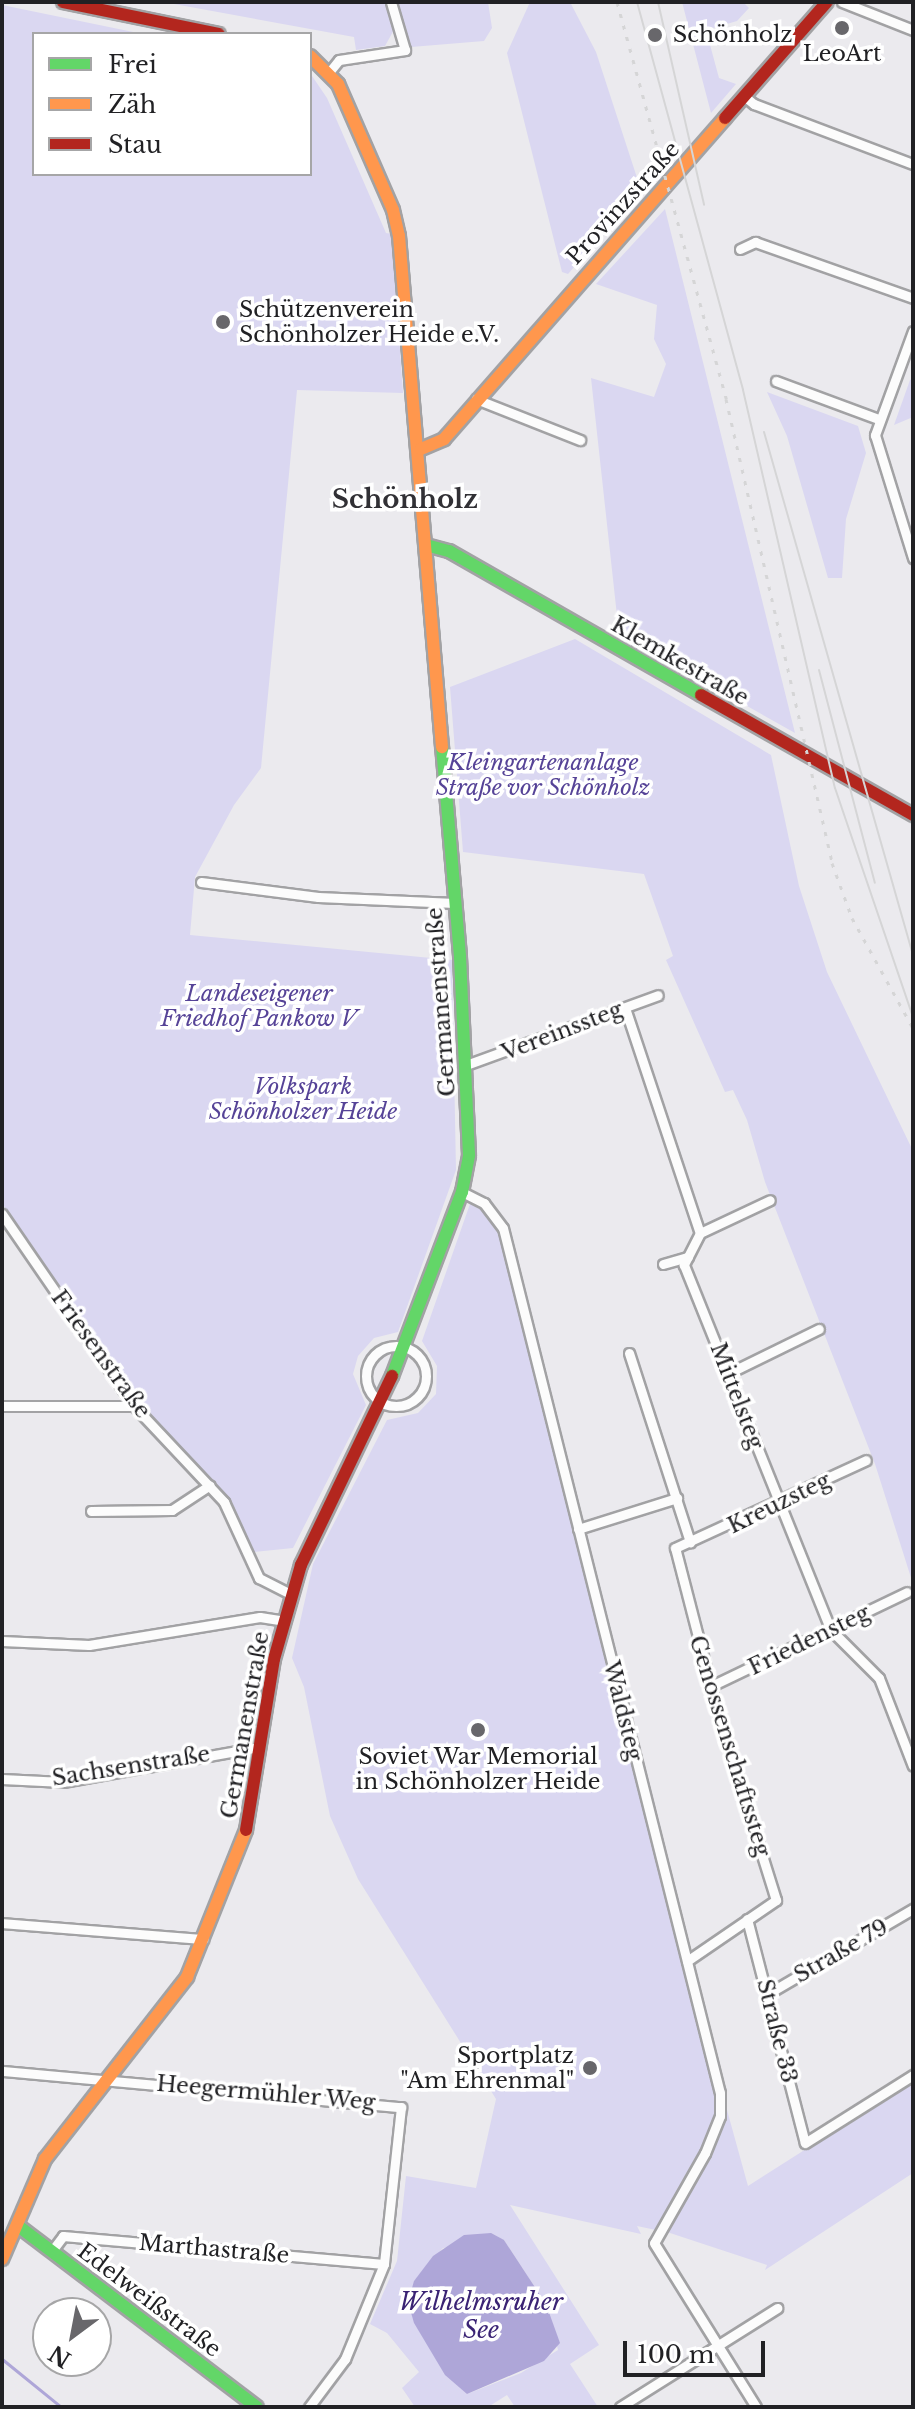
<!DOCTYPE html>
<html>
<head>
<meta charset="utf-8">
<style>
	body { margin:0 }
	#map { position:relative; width:915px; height:2409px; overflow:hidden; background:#ebeaee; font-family:"Libre Baskerville",serif }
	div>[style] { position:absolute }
	.green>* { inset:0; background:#dad7f1 }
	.water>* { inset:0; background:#aea6d8 }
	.stream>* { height:3px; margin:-1.5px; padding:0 1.5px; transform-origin:1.5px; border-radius:1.5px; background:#aea6d8 }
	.roads { filter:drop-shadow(2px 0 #a2a2a4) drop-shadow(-2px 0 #a2a2a4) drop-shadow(0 2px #a2a2a4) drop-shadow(0 -2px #a2a2a4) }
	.street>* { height:9px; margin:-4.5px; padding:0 4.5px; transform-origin:4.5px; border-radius:4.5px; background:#fcfcfc }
	.street>.ring { margin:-4.5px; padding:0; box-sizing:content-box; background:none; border:9px solid #fcfcfc; border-radius:50% }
	.fast>* { height:12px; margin:-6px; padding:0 6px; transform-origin:6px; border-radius:6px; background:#63d668 }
	.slow>* { height:12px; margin:-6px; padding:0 6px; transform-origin:6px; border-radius:6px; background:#ff974d }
	.jam>* { height:12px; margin:-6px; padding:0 6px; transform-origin:6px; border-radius:6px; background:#b3261e }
	.tram>* { height:2px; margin:-1px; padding:0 1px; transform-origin:1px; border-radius:1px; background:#d5d5d6 }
	.rail>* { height:3px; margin-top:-1.5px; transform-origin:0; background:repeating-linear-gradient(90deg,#d5d5d6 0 4px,transparent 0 12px) }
	.dots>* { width:22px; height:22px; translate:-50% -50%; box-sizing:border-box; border:4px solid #fff; border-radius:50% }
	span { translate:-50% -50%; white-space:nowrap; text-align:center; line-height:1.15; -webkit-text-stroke:7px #fff; paint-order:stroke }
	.poi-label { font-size:22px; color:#212124 }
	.left { translate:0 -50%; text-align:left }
	.right { translate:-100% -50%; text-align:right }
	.street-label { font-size:22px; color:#212124 }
	.park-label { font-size:22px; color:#564397; font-style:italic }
	.water-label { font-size:24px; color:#3a2374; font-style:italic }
	.quarter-label { font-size:26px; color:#313035; font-weight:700 }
	.frame { position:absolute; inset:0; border:4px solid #212124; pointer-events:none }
	.legend { position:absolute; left:32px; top:32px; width:280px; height:144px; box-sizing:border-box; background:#fff; border:2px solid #a6a6a7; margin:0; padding:10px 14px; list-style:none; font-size:24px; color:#212124 }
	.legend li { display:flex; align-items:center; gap:16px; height:40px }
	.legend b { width:40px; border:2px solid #a6a6a7 }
	.north { position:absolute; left:32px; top:2297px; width:80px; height:80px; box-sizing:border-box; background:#fff; border:2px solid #a6a6a7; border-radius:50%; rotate:212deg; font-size:22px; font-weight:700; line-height:32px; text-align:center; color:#212124 }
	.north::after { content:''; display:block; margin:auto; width:28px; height:36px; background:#68676b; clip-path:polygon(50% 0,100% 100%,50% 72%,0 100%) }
	.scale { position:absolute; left:623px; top:2341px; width:142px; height:36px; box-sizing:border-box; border:4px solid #212124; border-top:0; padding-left:10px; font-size:24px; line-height:28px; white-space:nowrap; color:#212124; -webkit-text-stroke:6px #fff; paint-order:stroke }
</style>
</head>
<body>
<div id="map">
	<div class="green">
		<i style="clip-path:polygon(163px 2px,387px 2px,395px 28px,385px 46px,356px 50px,354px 37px)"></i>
		<i style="clip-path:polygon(393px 2px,488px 2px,492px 28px,484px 41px,411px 47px)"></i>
		<i style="clip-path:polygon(530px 2px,570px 2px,596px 52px,641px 190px,568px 274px,562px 272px,507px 53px)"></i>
		<i style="clip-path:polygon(682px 2px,743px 2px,749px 8px,737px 21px,706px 30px,719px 78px,736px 84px,711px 113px)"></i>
		<i style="clip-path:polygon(2px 5px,143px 34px,34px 34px,34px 174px,310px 174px,310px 73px,327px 98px,386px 233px,392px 234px,403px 393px,297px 390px,261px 768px,234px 805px,195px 877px,190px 935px,452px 960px,456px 1170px,398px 1332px,374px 1338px,358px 1356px,353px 1374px,366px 1405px,293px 1548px,253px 1552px,227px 1497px,142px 1409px,2px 1203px)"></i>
		<i style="clip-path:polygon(665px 209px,795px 733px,619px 634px,591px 378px,654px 397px,666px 364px,654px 339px,657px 305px,596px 284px)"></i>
		<i style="clip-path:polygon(912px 379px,913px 417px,894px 425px,910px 380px)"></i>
		<i style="clip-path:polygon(767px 392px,858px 426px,866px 453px,846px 519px,842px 578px,828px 578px,787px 436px)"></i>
		<i style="clip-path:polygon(575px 639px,771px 755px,799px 886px,827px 972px,913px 1151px,913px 1584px,875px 1464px,765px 1182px,747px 1120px,733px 1090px,725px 1092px,666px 960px,673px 956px,644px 874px,463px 852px,450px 687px)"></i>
		<i style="clip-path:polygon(evenodd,471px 1201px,484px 1209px,501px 1233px,631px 1762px,748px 2186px,913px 2081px,913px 2173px,765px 2270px,767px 2265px,670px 2233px,637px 2226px,641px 2234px,510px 2205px,599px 2345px,570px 2364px,598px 2407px,515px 2407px,507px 2395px,488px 2407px,415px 2407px,402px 2388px,419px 2372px,387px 2333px,370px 2324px,397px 2261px,406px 2176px,476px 2188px,496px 2099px,358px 1879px,330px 1816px,304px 1687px,292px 1658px,313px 1564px,387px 1420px,418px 1413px,436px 1394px,437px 1366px,422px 1341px,471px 1201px,504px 2240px,546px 2304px,558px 2350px,521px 2373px,467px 2394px,414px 2281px,443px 2248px,504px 2240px)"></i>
	</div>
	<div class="water">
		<i style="clip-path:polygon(491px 2233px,504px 2240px,546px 2304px,560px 2343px,544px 2361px,467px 2394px,445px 2375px,414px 2323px,408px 2302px,414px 2281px,433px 2256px,464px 2235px)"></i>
	</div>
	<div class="stream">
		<i style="left:2px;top:2359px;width:76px;rotate:39.1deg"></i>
	</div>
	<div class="roads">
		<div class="street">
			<i style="left:842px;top:2px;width:76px;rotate:21.5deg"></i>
			<i style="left:330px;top:71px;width:14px;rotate:-51deg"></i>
			<i style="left:339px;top:60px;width:67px;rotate:-8.6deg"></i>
			<i style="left:405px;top:50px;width:50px;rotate:-106.3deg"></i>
			<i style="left:744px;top:96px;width:13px;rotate:39deg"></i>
			<i style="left:754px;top:104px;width:170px;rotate:20.7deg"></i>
			<i style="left:740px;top:249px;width:17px;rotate:-25deg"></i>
			<i style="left:755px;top:242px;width:168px;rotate:19.5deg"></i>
			<i style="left:913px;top:331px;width:111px;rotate:110.1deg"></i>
			<i style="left:875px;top:435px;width:129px;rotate:72.8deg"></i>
			<i style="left:776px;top:381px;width:109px;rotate:20.4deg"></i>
			<i style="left:476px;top:399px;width:112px;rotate:21.5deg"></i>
			<i style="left:201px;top:882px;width:118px;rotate:7.3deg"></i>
			<i style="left:318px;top:897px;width:137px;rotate:2.5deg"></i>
			<i style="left:625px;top:1008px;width:237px;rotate:71.6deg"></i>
			<i style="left:700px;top:1233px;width:36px;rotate:117deg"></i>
			<i style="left:684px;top:1265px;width:393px;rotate:68.1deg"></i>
			<i style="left:831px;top:1630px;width:68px;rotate:45deg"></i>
			<i style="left:879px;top:1678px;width:94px;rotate:68.9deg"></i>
			<i style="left:466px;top:1065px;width:204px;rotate:-20deg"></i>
			<i style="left:462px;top:1192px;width:25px;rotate:27deg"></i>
			<i style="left:484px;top:1203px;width:31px;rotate:53deg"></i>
			<i style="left:503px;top:1228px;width:892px;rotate:75.92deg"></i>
			<i style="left:720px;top:2093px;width:23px;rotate:90deg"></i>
			<i style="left:720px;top:2116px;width:40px;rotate:112deg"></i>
			<i style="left:705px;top:2153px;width:103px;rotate:119.5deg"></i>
			<i style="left:654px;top:2243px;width:193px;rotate:58.1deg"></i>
			<i style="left:2px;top:1214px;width:233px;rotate:55.5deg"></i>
			<i style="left:134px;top:1406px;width:132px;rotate:46.8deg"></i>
			<i style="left:224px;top:1502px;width:84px;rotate:65.3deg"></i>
			<i style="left:259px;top:1578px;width:37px;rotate:27deg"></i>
			<i style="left:700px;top:1233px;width:77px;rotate:-25.2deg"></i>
			<i style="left:663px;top:1264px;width:26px;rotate:-16deg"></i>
			<i class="ring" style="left:366px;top:1346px;width:51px;height:51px"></i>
			<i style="left:629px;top:1353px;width:199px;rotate:72.1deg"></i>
			<i style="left:729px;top:1373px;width:100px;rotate:-26.1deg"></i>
			<i style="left:2px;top:1406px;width:132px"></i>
			<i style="left:91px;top:1511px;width:81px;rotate:-0.7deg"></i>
			<i style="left:172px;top:1510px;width:45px;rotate:-33.3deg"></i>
			<i style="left:578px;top:1529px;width:104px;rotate:-17.4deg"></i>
			<i style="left:2px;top:1641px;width:87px;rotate:2.6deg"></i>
			<i style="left:89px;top:1645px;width:173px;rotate:-9.3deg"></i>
			<i style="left:260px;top:1617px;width:24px;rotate:9deg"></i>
			<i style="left:711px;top:1686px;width:217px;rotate:-25.6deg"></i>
			<i style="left:2px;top:1779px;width:61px;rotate:2.8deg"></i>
			<i style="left:63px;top:1782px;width:200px;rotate:-10.1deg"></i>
			<i style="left:747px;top:1919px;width:231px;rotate:75.5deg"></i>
			<i style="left:805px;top:2143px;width:128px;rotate:-32.2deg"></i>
			<i style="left:2px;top:1923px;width:202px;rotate:4.6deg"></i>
			<i style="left:687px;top:1961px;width:108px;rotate:-34.4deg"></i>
			<i style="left:776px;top:1900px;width:199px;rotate:-107.3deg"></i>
			<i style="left:717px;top:1710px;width:167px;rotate:-104.5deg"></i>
			<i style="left:675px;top:1548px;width:210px;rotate:-24.7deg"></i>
			<i style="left:769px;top:1993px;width:167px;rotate:-30.3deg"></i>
			<i style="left:2px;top:2071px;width:401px;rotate:5.2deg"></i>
			<i style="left:401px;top:2107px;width:158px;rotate:96.2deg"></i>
			<i style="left:384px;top:2264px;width:103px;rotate:112.3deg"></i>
			<i style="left:345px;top:2359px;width:60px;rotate:126.9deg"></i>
			<i style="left:51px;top:2252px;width:20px;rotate:-53deg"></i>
			<i style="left:63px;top:2236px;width:322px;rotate:5deg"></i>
			<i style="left:620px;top:2407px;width:186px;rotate:-32.2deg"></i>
		</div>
		<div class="fast">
			<i style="left:426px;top:545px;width:24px;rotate:15deg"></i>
			<i style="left:449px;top:551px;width:290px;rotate:29.7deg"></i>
			<i style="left:392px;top:1376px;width:197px;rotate:-69.2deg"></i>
			<i style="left:462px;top:1192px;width:38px;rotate:-79deg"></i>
			<i style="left:469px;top:1155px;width:199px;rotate:-92.6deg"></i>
			<i style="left:460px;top:956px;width:210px;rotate:-94.9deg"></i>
			<i style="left:17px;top:2225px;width:301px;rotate:37.2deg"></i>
		</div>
		<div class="slow">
			<i style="left:310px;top:56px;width:40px;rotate:45deg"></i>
			<i style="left:338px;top:84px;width:137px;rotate:66.4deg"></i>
			<i style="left:393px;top:210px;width:27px;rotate:77deg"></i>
			<i style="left:399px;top:236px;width:513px;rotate:85.19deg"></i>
			<i style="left:421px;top:449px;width:25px;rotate:-23deg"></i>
			<i style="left:444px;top:439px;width:427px;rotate:-48.8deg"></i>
			<i style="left:2px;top:2259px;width:109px;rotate:-66.7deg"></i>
			<i style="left:45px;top:2159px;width:231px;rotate:-52deg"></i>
			<i style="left:187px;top:1977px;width:158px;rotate:-68.1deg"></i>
		</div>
		<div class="jam">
			<i style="left:63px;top:2px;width:159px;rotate:11.6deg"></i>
			<i style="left:725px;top:118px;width:154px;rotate:-48.7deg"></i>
			<i style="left:701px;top:695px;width:244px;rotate:29.5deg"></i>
			<i style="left:246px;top:1830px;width:173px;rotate:-80.7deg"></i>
			<i style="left:274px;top:1659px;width:98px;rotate:-74deg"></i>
			<i style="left:301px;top:1565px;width:210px;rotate:-64.3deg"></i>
		</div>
	</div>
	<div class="tram">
		<i style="left:637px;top:2px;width:402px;rotate:74.7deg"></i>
		<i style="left:743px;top:390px;width:408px;rotate:77deg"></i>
		<i style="left:835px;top:788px;width:242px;rotate:71.2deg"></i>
		<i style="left:658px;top:2px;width:208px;rotate:77.2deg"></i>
		<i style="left:764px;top:432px;width:544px;rotate:74.1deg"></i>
		<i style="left:819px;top:670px;width:220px;rotate:75.3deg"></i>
	</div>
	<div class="rail">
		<i style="left:617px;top:2px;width:412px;rotate:74.6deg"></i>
		<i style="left:726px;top:399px;width:476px;rotate:77.1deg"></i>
		<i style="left:832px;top:863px;width:59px;rotate:70deg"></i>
		<i style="left:852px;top:918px;width:126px;rotate:61deg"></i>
	</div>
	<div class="dots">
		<i style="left:842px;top:28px;background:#68676b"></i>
		<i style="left:655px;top:35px;background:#68676b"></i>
		<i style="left:223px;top:322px;background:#68676b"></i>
		<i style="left:478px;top:1730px;background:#68676b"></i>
		<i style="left:590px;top:2068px;background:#68676b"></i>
	</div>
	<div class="poi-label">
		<span class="left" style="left:673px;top:35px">Schönholz</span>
		<span style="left:842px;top:54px">LeoArt</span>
		<span class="left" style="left:239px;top:322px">Schützenverein<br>Schönholzer Heide e.V.</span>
		<span style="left:478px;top:1769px">Soviet War Memorial<br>in Schönholzer Heide</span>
		<span class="right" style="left:574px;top:2068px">Sportplatz<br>"Am Ehrenmal"</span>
	</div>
	<div class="street-label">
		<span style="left:623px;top:203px;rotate:-48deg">Provinzstraße</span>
		<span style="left:680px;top:661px;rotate:30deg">Klemkestraße</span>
		<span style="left:441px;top:1002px;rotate:-94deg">Germanenstraße</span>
		<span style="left:562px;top:1031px;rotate:-21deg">Vereinssteg</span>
		<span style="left:101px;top:1354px;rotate:54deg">Friesenstraße</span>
		<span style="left:737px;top:1396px;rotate:69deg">Mittelsteg</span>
		<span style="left:779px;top:1503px;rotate:-26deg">Kreuzsteg</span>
		<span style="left:809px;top:1640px;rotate:-26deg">Friedensteg</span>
		<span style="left:623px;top:1711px;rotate:76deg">Waldsteg</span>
		<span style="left:245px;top:1725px;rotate:-80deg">Germanenstraße</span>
		<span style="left:730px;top:1746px;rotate:73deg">Genossenschaftssteg</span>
		<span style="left:131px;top:1766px;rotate:-9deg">Sachsenstraße</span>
		<span style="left:841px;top:1951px;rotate:-30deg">Straße 79</span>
		<span style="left:777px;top:2031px;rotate:76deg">Straße 33</span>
		<span style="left:266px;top:2093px;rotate:5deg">Heegermühler Weg</span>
		<span style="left:214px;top:2249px;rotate:5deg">Marthastraße</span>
		<span style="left:149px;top:2300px;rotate:37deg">Edelweißstraße</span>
	</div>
	<div class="park-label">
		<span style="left:543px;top:775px">Kleingartenanlage<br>Straße vor Schönholz</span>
		<span style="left:259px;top:1006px">Landeseigener<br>Friedhof Pankow V</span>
		<span style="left:303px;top:1099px">Volkspark<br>Schönholzer Heide</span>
	</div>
	<div class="water-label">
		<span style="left:481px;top:2316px">Wilhelmsruher<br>See</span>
	</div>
	<div class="quarter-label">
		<span style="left:405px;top:500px">Schönholz</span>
	</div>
	<div class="frame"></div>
	<ul class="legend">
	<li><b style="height:10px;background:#63d668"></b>Frei</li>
	<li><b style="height:10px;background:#ff974d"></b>Zäh</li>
	<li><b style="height:10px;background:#b3261e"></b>Stau</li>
	</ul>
	<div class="north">N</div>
	<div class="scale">100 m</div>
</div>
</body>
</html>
